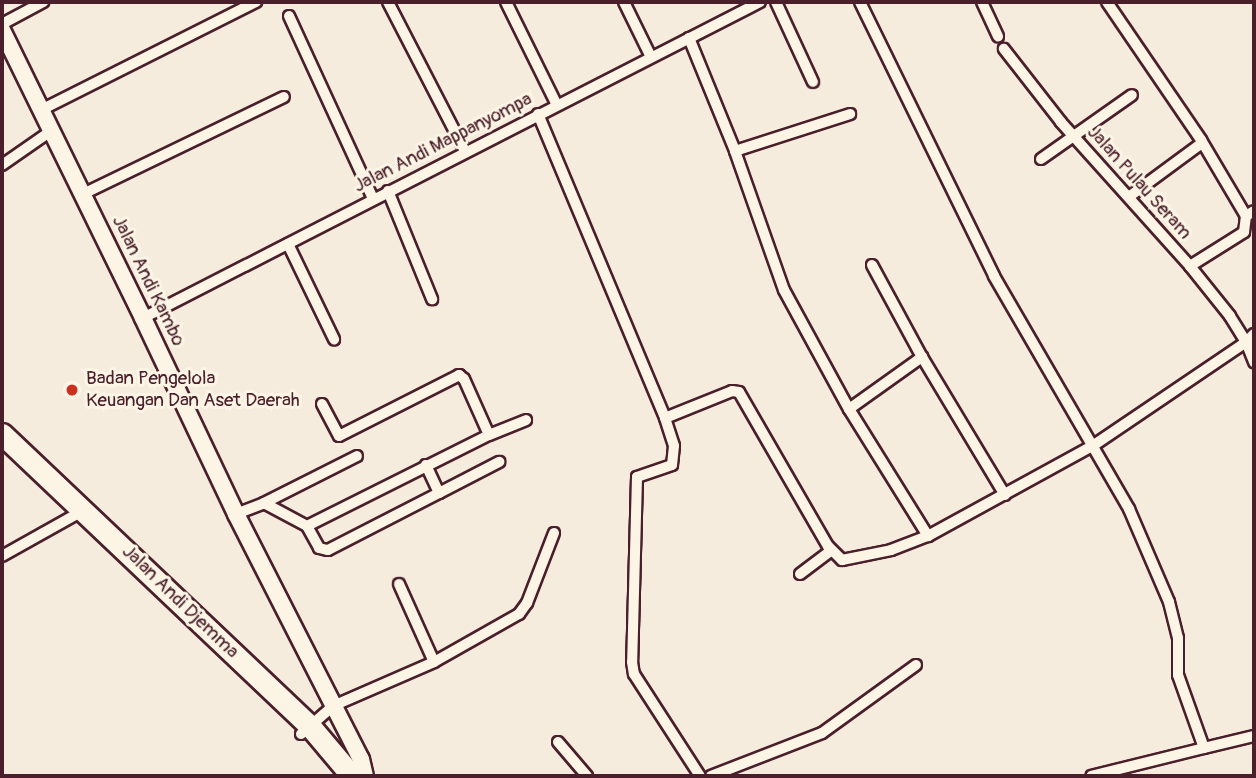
<!DOCTYPE html>
<html>
<head>
<meta charset="utf-8">
<style>
	body { margin:0 }
	#map { position:relative; width:1256px; height:778px; overflow:hidden; background:#f5ecde; font-family:Pangolin,sans-serif }
	div>[style] { position:absolute }
	.roads { filter:drop-shadow(2px 0 #4a1f2b) drop-shadow(-2px 0 #4a1f2b) drop-shadow(0 2px #4a1f2b) drop-shadow(0 -2px #4a1f2b) }
	.street>* { height:10px; margin:-5px; padding:0 5px; transform-origin:5px; border-radius:5px; background:#fcf5e5 }
	.secondary>* { height:16px; margin:-8px; padding:0 8px; transform-origin:8px; border-radius:8px; background:#fcf5e5 }
	.highway>* { height:21px; margin:-10.5px; padding:0 10.5px; transform-origin:10.5px; border-radius:10.5px; background:#fcf5e5 }
	.dots>* { width:19px; height:19px; translate:-50% -50%; box-sizing:border-box; border:4px solid #fcf5e5; border-radius:50% }
	span { translate:-50% -50%; white-space:nowrap; text-align:center; line-height:1.15; -webkit-text-stroke:6px #fcf5e5; paint-order:stroke }
	.street-label { font-size:19px; color:#4a1f2b }
	.poi-label { font-size:19px; color:#4a1f2b }
	.left { translate:0 -50%; text-align:left }
	.frame { position:absolute; inset:0; border:4px solid #4a1f2b; pointer-events:none }
</style>
</head>
<body>
<div id="map">
	<div class="roads">
		<div class="street">
			<i style="left:388px;top:2px;width:168px;rotate:62.7deg"></i>
			<i style="left:506px;top:2px;width:115px;rotate:63.7deg"></i>
			<i style="left:624px;top:2px;width:61px;rotate:63.9deg"></i>
			<i style="left:776px;top:2px;width:88px;rotate:65.2deg"></i>
			<i style="left:860px;top:2px;width:305px;rotate:63.9deg"></i>
			<i style="left:994px;top:276px;width:269px;rotate:59.9deg"></i>
			<i style="left:1129px;top:509px;width:101px;rotate:66.7deg"></i>
			<i style="left:1169px;top:602px;width:37px;rotate:76deg"></i>
			<i style="left:1178px;top:638px;width:37px;rotate:90deg"></i>
			<i style="left:1178px;top:675px;width:77px;rotate:70.4deg"></i>
			<i style="left:1204px;top:748px;width:116px;rotate:166.1deg"></i>
			<i style="left:982px;top:2px;width:38px;rotate:65deg"></i>
			<i style="left:1107px;top:2px;width:167px;rotate:55.7deg"></i>
			<i style="left:1201px;top:140px;width:88px;rotate:59.4deg"></i>
			<i style="left:1246px;top:216px;width:9px;rotate:-32deg"></i>
			<i style="left:289px;top:16px;width:201px;rotate:65.3deg"></i>
			<i style="left:2px;top:24px;width:47px;rotate:-28.2deg"></i>
			<i style="left:689px;top:38px;width:122px;rotate:67.8deg"></i>
			<i style="left:735px;top:151px;width:147px;rotate:70.6deg"></i>
			<i style="left:784px;top:290px;width:136px;rotate:61.4deg"></i>
			<i style="left:849px;top:409px;width:150px;rotate:58.1deg"></i>
			<i style="left:928px;top:536px;width:189px;rotate:-28.7deg"></i>
			<i style="left:1094px;top:445px;width:184px;rotate:-34.1deg"></i>
			<i style="left:1246px;top:342px;width:31px;rotate:-122deg"></i>
			<i style="left:1230px;top:316px;width:64px;rotate:-128.7deg"></i>
			<i style="left:1190px;top:266px;width:193px;rotate:-131.9deg"></i>
			<i style="left:1061px;top:122px;width:93px;rotate:-128deg"></i>
			<i style="left:41px;top:110px;width:241px;rotate:-26.7deg"></i>
			<i style="left:538px;top:114px;width:329px;rotate:67.3deg"></i>
			<i style="left:665px;top:418px;width:29px;rotate:72deg"></i>
			<i style="left:674px;top:446px;width:19px;rotate:96deg"></i>
			<i style="left:672px;top:465px;width:37px;rotate:161deg"></i>
			<i style="left:637px;top:477px;width:185px;rotate:91.5deg"></i>
			<i style="left:632px;top:662px;width:12px;rotate:81deg"></i>
			<i style="left:634px;top:674px;width:121px;rotate:57.1deg"></i>
			<i style="left:735px;top:151px;width:121px;rotate:-17.8deg"></i>
			<i style="left:1041px;top:159px;width:111px;rotate:-35.1deg"></i>
			<i style="left:2px;top:165px;width:60px;rotate:-34.8deg"></i>
			<i style="left:388px;top:191px;width:117px;rotate:67.8deg"></i>
			<i style="left:83px;top:194px;width:223px;rotate:-25.8deg"></i>
			<i style="left:1130px;top:196px;width:89px;rotate:-36.4deg"></i>
			<i style="left:288px;top:244px;width:106px;rotate:64.2deg"></i>
			<i style="left:872px;top:265px;width:105px;rotate:61.5deg"></i>
			<i style="left:922px;top:357px;width:161px;rotate:59deg"></i>
			<i style="left:1190px;top:266px;width:64px;rotate:-32.2deg"></i>
			<i style="left:1244px;top:232px;width:16px;rotate:-83deg"></i>
			<i style="left:143px;top:318px;width:693px;rotate:-27.12deg"></i>
			<i style="left:1254px;top:334px;width:11px;rotate:135deg"></i>
			<i style="left:1246px;top:342px;width:22px;rotate:68deg"></i>
			<i style="left:322px;top:404px;width:36px;rotate:62deg"></i>
			<i style="left:339px;top:436px;width:135px;rotate:-26.9deg"></i>
			<i style="left:459px;top:375px;width:6px;rotate:39deg"></i>
			<i style="left:464px;top:379px;width:61px;rotate:65.9deg"></i>
			<i style="left:849px;top:409px;width:90px;rotate:-35.5deg"></i>
			<i style="left:665px;top:418px;width:72px;rotate:-21.9deg"></i>
			<i style="left:732px;top:391px;width:7px;rotate:8deg"></i>
			<i style="left:739px;top:392px;width:178px;rotate:60deg"></i>
			<i style="left:828px;top:546px;width:20px;rotate:45deg"></i>
			<i style="left:842px;top:560px;width:50px;rotate:-11.5deg"></i>
			<i style="left:891px;top:550px;width:40px;rotate:-21deg"></i>
			<i style="left:439px;top:493px;width:68px;rotate:-27.3deg"></i>
			<i style="left:264px;top:503px;width:104px;rotate:-26.8deg"></i>
			<i style="left:236px;top:514px;width:30px;rotate:-21deg"></i>
			<i style="left:264px;top:503px;width:49px;rotate:28.1deg"></i>
			<i style="left:307px;top:526px;width:203px;rotate:-26.6deg"></i>
			<i style="left:489px;top:435px;width:40px;rotate:-22deg"></i>
			<i style="left:307px;top:526px;width:25px;rotate:61deg"></i>
			<i style="left:319px;top:548px;width:9px;rotate:13deg"></i>
			<i style="left:328px;top:550px;width:125px;rotate:-27.2deg"></i>
			<i style="left:439px;top:493px;width:31px;rotate:-115deg"></i>
			<i style="left:2px;top:556px;width:94px;rotate:-29.3deg"></i>
			<i style="left:800px;top:574px;width:39px;rotate:-37deg"></i>
			<i style="left:399px;top:584px;width:85px;rotate:65.8deg"></i>
			<i style="left:301px;top:734px;width:43px;rotate:-41.2deg"></i>
			<i style="left:333px;top:706px;width:110px;rotate:-23.5deg"></i>
			<i style="left:434px;top:662px;width:98px;rotate:-29.5deg"></i>
			<i style="left:519px;top:614px;width:14px;rotate:-54deg"></i>
			<i style="left:527px;top:603px;width:75px;rotate:-68.9deg"></i>
			<i style="left:558px;top:742px;width:45px;rotate:49.5deg"></i>
			<i style="left:1204px;top:748px;width:51px;rotate:-13.5deg"></i>
			<i style="left:711px;top:776px;width:119px;rotate:-21.2deg"></i>
			<i style="left:822px;top:733px;width:116px;rotate:-35.9deg"></i>
		</div>
		<div class="secondary">
			<i style="left:2px;top:30px;width:321px;rotate:63.9deg"></i>
			<i style="left:143px;top:318px;width:217px;rotate:64.6deg"></i>
			<i style="left:236px;top:514px;width:275px;rotate:63deg"></i>
			<i style="left:361px;top:759px;width:17px;rotate:77deg"></i>
		</div>
		<div class="highway">
			<i style="left:2px;top:434px;width:423px;rotate:43.5deg"></i>
			<i style="left:309px;top:725px;width:67px;rotate:49.9deg"></i>
		</div>
	</div>
	<div class="dots">
		<i style="left:72px;top:390px;background:#c8321e"></i>
	</div>
	<div class="street-label">
		<span style="left:443px;top:143px;rotate:-27deg">Jalan Andi Mappanyompa</span>
		<span style="left:1139px;top:183px;rotate:48deg">Jalan Pulau Seram</span>
		<span style="left:148px;top:281px;rotate:64deg">Jalan Andi Kambo</span>
		<span style="left:180px;top:602px;rotate:44deg">Jalan Andi Djemma</span>
	</div>
	<div class="poi-label">
		<span class="left" style="left:86px;top:390px">Badan Pengelola<br>Keuangan Dan Aset Daerah</span>
	</div>
	<div class="frame"></div>
</div>
</body>
</html>
